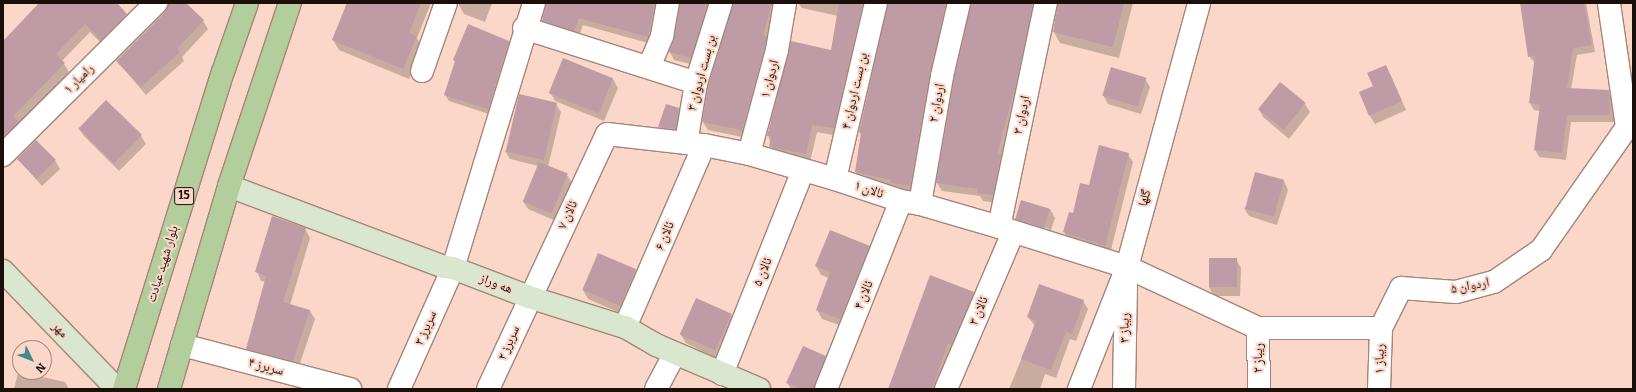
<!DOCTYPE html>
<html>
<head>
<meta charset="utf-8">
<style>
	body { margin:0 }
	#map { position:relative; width:1636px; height:392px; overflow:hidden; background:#fad7c8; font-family:Bitter,"Noto Naskh Arabic",serif }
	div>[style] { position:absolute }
	.shadow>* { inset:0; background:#0003 }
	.building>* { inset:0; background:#bf9ba5; transform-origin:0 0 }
	.roads { filter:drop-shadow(1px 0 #a58577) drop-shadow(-1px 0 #a58577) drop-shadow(0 1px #a58577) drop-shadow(0 -1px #a58577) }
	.street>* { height:22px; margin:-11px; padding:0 11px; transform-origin:11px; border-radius:11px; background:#fff }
	.secondary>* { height:22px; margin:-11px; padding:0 11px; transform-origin:11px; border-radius:11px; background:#d8e7ce }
	.primary>* { height:22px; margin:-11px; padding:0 11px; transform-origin:11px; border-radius:11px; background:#b1ce9c }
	span { translate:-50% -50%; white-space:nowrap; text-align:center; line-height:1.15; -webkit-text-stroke:4px #fad7c8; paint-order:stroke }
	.shield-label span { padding:1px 3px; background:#fad7c8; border:1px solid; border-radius:3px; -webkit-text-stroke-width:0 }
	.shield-label { font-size:12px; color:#1a0f09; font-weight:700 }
	.street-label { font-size:13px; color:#1a0f09 }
	.frame { position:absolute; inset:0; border:4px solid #1a0f09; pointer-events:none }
	.north { position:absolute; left:12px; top:340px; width:40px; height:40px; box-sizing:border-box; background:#fad7c8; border:1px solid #a0877c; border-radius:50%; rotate:133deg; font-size:11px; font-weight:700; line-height:16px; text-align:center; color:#1a0f09 }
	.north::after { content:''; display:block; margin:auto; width:14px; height:18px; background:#408889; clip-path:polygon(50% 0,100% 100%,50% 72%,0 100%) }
</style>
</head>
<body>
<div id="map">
	<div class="shadow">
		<i style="clip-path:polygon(42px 3px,115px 3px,131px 23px,106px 48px,90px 32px,62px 61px,69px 72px,19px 124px,3px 147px,3px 42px)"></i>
		<i style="clip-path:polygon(169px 3px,185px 3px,203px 21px,208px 29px,182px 57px,184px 61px,146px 95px,117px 61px,166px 12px)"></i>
		<i style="clip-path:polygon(347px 3px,431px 3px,417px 38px,422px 47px,409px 79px,339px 50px,333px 40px)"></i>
		<i style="clip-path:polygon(458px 3px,492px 3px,485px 22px,464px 14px)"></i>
		<i style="clip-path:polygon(547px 3px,663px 3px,652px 44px,583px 25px,578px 38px,547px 28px,543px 20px)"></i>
		<i style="clip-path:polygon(681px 3px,718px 3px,695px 65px,674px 60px,670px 52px,675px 39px)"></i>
		<i style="clip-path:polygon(733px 3px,780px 3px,747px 138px,708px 130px,703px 122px)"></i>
		<i style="clip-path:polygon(798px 3px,873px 3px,838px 136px,817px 132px,810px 162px,774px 155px,768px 135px,832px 51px,838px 16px,802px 8px)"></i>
		<i style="clip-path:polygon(888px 3px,956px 3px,914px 194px,860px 180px,856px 172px,861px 136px,860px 132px)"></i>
		<i style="clip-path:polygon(972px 3px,1042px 3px,997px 203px,983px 201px,980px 196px,942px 191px,937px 183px)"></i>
		<i style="clip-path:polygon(1059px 3px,1133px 3px,1119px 58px,1060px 43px,1054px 32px)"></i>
		<i style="clip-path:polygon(1521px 3px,1586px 3px,1595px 52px,1577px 55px,1571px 89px,1608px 91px,1613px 98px,1614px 122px,1571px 122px,1566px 160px,1539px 157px,1535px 150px,1540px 111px,1534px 110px,1530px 103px,1535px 63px,1529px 56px)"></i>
		<i style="clip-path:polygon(509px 41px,513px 48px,492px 115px,449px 101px,445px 95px,456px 63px,454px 60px)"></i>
		<i style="clip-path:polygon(563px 59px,613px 79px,618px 88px,604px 121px,555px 101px,550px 92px)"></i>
		<i style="clip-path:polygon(1390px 74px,1406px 110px,1375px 124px,1370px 116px,1375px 87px)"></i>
		<i style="clip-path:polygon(1145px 79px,1150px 87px,1141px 114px,1108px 104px,1103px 95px)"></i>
		<i style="clip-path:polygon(1280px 83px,1305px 104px,1310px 112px,1289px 139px,1263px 117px,1259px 109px)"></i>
		<i style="clip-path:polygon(556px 104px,561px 112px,548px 167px,567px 175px,572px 183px,556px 221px,528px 209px,523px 201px,538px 166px,510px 159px,505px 151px)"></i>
		<i style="clip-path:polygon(679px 109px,683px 117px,680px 137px,664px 135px,659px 127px)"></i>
		<i style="clip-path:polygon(79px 128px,141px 136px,146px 144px,119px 171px,84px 136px)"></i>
		<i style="clip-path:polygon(1128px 154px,1133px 162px,1110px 254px,1069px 241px,1064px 232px,1089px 186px)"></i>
		<i style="clip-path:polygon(18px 159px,55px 160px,60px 169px,42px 186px)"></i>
		<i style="clip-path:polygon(1284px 181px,1288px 190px,1277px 225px,1249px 216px,1244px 208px)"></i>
		<i style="clip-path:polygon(evenodd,1050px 209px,1055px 218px,1049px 236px,1021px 227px,1016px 219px,1050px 209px,1022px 220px,1049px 229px,1049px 231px,1022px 222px,1022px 220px)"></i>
		<i style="clip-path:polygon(305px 229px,310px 238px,290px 305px,310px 311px,315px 319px,298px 369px,252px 357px,247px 349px,266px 282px,261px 281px,257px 272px)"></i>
		<i style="clip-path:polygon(869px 247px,874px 255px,845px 327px,822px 319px,817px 310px,829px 278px,821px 275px,816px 266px)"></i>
		<i style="clip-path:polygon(599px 254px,636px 270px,641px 279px,625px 315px,588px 299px,583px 290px)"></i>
		<i style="clip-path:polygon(1210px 259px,1236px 259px,1241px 268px,1240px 296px,1214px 296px,1209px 287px)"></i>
		<i style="clip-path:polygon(974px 292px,978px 301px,939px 389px,889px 389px)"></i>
		<i style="clip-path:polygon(1083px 301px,1088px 309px,1076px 341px,1070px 339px,1056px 378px,1045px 374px,1040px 389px,1009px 389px,1035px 326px,1028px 317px)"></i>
		<i style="clip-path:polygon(732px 315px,737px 323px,721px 361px,686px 343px,681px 335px)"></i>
		<i style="clip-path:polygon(825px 357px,830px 365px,822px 389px,791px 389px,787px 382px)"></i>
		<i style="clip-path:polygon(19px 369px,20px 372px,65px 382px,69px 389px,14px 389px)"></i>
	</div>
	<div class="building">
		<i style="clip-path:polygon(39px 3px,117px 3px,127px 14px,101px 40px,85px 24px,56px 54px,65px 63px,13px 116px,19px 122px,3px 137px,3px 41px)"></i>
		<i style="clip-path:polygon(168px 3px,186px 3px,204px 20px,177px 49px,180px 52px,141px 87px,116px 61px,165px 12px)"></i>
		<i style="clip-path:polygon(347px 3px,421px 3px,409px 33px,417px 36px,403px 69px,332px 40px)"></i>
		<i style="clip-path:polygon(546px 3px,655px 3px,648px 37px,579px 18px,574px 31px,542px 21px)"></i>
		<i style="clip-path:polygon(680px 3px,708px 3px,691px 58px,669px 52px,674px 38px)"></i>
		<i style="clip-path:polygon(733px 3px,772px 3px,763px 36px,767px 36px,765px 47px,742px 130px,702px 122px,708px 86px)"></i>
		<i style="clip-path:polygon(839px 3px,863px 3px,834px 128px,812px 125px,806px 154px,769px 147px,771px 136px,767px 136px,791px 41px,831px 50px)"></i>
		<i style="clip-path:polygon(888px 3px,946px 3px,930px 74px,910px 186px,891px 183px,891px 180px,855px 172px,861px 133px,859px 132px)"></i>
		<i style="clip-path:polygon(971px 3px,1033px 3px,1016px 84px,997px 154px,1001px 155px,993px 195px,977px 193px,978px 189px,936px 183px,954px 78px)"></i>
		<i style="clip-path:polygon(1058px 3px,1124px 3px,1113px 47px,1053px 32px)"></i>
		<i style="clip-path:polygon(1520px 3px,1584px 3px,1592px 45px,1573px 48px,1567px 88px,1609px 90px,1610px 115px,1567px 115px,1562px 153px,1534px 150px,1540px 105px,1529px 103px,1535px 55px,1528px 57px)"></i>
		<i style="clip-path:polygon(468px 24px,509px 41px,488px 109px,444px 95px,455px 61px,453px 60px)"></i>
		<i style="left:563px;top:58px;width:54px;height:38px;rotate:22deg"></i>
		<i style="clip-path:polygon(1386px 65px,1402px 101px,1369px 116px,1359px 92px,1373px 86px,1367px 73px)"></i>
		<i style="left:1111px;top:67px;width:37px;height:30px;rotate:17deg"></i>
		<i style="left:1280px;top:82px;width:33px;height:35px;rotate:39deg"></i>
		<i style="left:519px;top:94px;width:39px;height:59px;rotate:13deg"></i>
		<i style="left:106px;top:100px;width:50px;height:40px;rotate:44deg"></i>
		<i style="clip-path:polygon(666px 104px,679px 108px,676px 129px,658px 127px)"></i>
		<i style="left:36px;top:140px;width:28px;height:27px;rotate:45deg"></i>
		<i style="clip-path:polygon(1099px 145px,1129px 153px,1105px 246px,1063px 232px,1069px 212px,1073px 213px,1080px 183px,1089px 185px)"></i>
		<i style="left:539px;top:162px;width:31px;height:43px;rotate:22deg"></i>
		<i style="left:1255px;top:172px;width:30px;height:38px;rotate:15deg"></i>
		<i style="left:1021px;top:200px;width:30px;height:20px;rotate:17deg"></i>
		<i style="clip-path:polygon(272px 216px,306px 228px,283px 302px,310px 310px,293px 361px,246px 349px,266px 276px,255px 272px)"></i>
		<i style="clip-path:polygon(830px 230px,870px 246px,840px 319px,816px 310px,830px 272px,815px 266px)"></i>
		<i style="left:598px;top:253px;width:41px;height:40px;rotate:23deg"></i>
		<i style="left:1209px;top:258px;width:28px;height:29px"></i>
		<i style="clip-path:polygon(930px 275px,974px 292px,951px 345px,948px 343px,932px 389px,888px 389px)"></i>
		<i style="clip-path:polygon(1039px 284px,1084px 300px,1072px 334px,1066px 332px,1051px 370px,1021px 359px,1036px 321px,1027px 317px)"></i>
		<i style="left:696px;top:298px;width:39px;height:40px;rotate:24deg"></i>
		<i style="clip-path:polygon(803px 346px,826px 356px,814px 389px,800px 389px,786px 383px)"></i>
	</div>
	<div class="roads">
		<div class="street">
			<i style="left:524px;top:28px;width:181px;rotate:17.7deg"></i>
			<i style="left:649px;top:67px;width:34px;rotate:-67deg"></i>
			<i style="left:662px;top:36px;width:34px;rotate:-80deg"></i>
			<i style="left:422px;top:71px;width:72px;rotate:-70.6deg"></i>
			<i style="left:686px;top:143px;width:61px;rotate:-80.5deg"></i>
			<i style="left:696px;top:83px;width:84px;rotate:-72.6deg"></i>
			<i style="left:749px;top:154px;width:108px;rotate:-74.9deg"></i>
			<i style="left:777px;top:50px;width:48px;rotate:-80.3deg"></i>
			<i style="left:3px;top:155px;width:216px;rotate:-44.8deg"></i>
			<i style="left:835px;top:179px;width:181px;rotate:-76.9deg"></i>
			<i style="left:920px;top:204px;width:130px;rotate:-80.2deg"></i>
			<i style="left:942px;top:76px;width:75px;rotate:-76.9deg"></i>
			<i style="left:999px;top:227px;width:229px;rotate:-78.2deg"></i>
			<i style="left:625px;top:327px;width:198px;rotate:-66.5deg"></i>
			<i style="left:1258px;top:328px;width:61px;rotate:89.1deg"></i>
			<i style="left:182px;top:345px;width:174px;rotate:14.7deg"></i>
			<i style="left:722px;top:374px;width:219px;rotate:-68.3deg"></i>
			<i style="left:399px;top:389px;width:133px;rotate:-65.9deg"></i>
			<i style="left:453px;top:268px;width:277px;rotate:-73deg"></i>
			<i style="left:488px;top:389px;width:281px;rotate:-65deg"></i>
			<i style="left:607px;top:134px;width:98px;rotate:6.5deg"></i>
			<i style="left:704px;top:145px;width:46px;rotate:11.3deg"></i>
			<i style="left:749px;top:154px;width:90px;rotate:16.2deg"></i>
			<i style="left:835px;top:179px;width:70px;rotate:18.4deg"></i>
			<i style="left:901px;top:201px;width:19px;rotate:9deg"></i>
			<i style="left:920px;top:204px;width:82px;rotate:16.2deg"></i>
			<i style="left:999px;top:227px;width:134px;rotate:17.4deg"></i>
			<i style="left:1127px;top:267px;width:145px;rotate:25deg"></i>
			<i style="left:1258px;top:328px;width:123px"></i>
			<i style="left:1381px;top:328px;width:45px;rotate:-63.4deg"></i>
			<i style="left:1401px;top:288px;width:55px;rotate:4.2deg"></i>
			<i style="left:1456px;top:292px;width:39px;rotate:-15deg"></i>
			<i style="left:1494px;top:282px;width:57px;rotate:-34.2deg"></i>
			<i style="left:1541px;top:250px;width:150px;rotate:-55deg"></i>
			<i style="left:1627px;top:127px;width:125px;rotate:-98.3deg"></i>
			<i style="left:656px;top:389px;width:40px;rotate:-62deg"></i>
			<i style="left:826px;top:389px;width:202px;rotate:-68.3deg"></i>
			<i style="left:946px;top:389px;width:170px;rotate:-66.8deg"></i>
			<i style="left:1079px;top:389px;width:131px;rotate:-68.5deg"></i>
			<i style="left:1127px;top:267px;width:274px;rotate:-74.7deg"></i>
			<i style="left:1124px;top:389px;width:107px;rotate:-88.9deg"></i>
			<i style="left:1379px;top:389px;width:61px;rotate:-88.1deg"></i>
		</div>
		<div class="secondary">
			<i style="left:229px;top:186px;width:230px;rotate:20.6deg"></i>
			<i style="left:444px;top:267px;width:9px;rotate:6deg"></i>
			<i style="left:453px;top:268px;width:81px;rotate:20.9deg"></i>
			<i style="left:529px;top:297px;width:101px;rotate:17.4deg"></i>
			<i style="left:625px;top:327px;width:36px;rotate:30deg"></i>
			<i style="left:656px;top:345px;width:112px;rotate:23.1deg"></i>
			<i style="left:3px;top:271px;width:164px;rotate:46deg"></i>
		</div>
		<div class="primary">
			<i style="left:124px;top:389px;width:332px;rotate:-72.7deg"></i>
			<i style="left:223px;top:72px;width:73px;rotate:-70.8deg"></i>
			<i style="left:169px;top:389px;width:212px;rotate:-73.5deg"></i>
			<i style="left:229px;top:186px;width:193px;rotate:-71.6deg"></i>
		</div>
	</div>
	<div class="shield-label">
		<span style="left:184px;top:196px">15</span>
	</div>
	<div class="street-label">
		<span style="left:702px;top:73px;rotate:-75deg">بن بست اردوان ۳</span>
		<span style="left:79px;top:79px;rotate:-45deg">رامیار ۱</span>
		<span style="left:770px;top:79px;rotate:-75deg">اردوان ۱</span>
		<span style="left:855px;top:91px;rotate:-77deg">بن بست اردوان ۴</span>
		<span style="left:937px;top:103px;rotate:-80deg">اردوان ۲</span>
		<span style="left:1022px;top:115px;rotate:-78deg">اردوان ۳</span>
		<span style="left:869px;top:190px;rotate:19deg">ئالان ۱</span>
		<span style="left:1145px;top:198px;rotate:-75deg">گلها</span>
		<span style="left:568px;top:215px;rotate:-65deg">ئالان ۷</span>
		<span style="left:665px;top:236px;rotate:-67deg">ئالان ۶</span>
		<span style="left:163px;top:264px;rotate:-73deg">بلوار شهید عبادت</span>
		<span style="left:763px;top:272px;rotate:-68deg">ئالان ۵</span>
		<span style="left:496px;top:284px;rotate:21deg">هه وراز</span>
		<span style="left:1470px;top:286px;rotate:-11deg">اردوان ۵</span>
		<span style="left:864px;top:295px;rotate:-68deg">ئالان ۴</span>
		<span style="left:979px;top:311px;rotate:-67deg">ئالان ۳</span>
		<span style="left:426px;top:328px;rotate:-66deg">سربرز ۳</span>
		<span style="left:1125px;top:328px;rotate:-89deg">ریباز ۳</span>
		<span style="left:60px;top:330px;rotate:46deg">مهر</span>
		<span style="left:509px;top:343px;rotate:-66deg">سربرز ۲</span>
		<span style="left:1258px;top:358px;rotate:-90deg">ریباز ۲</span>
		<span style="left:1380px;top:359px;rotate:-89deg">ریباز ۱</span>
		<span style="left:266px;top:367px;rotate:15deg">سربرز ۴</span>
	</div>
	<div class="frame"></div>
	<div class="north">N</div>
</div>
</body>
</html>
